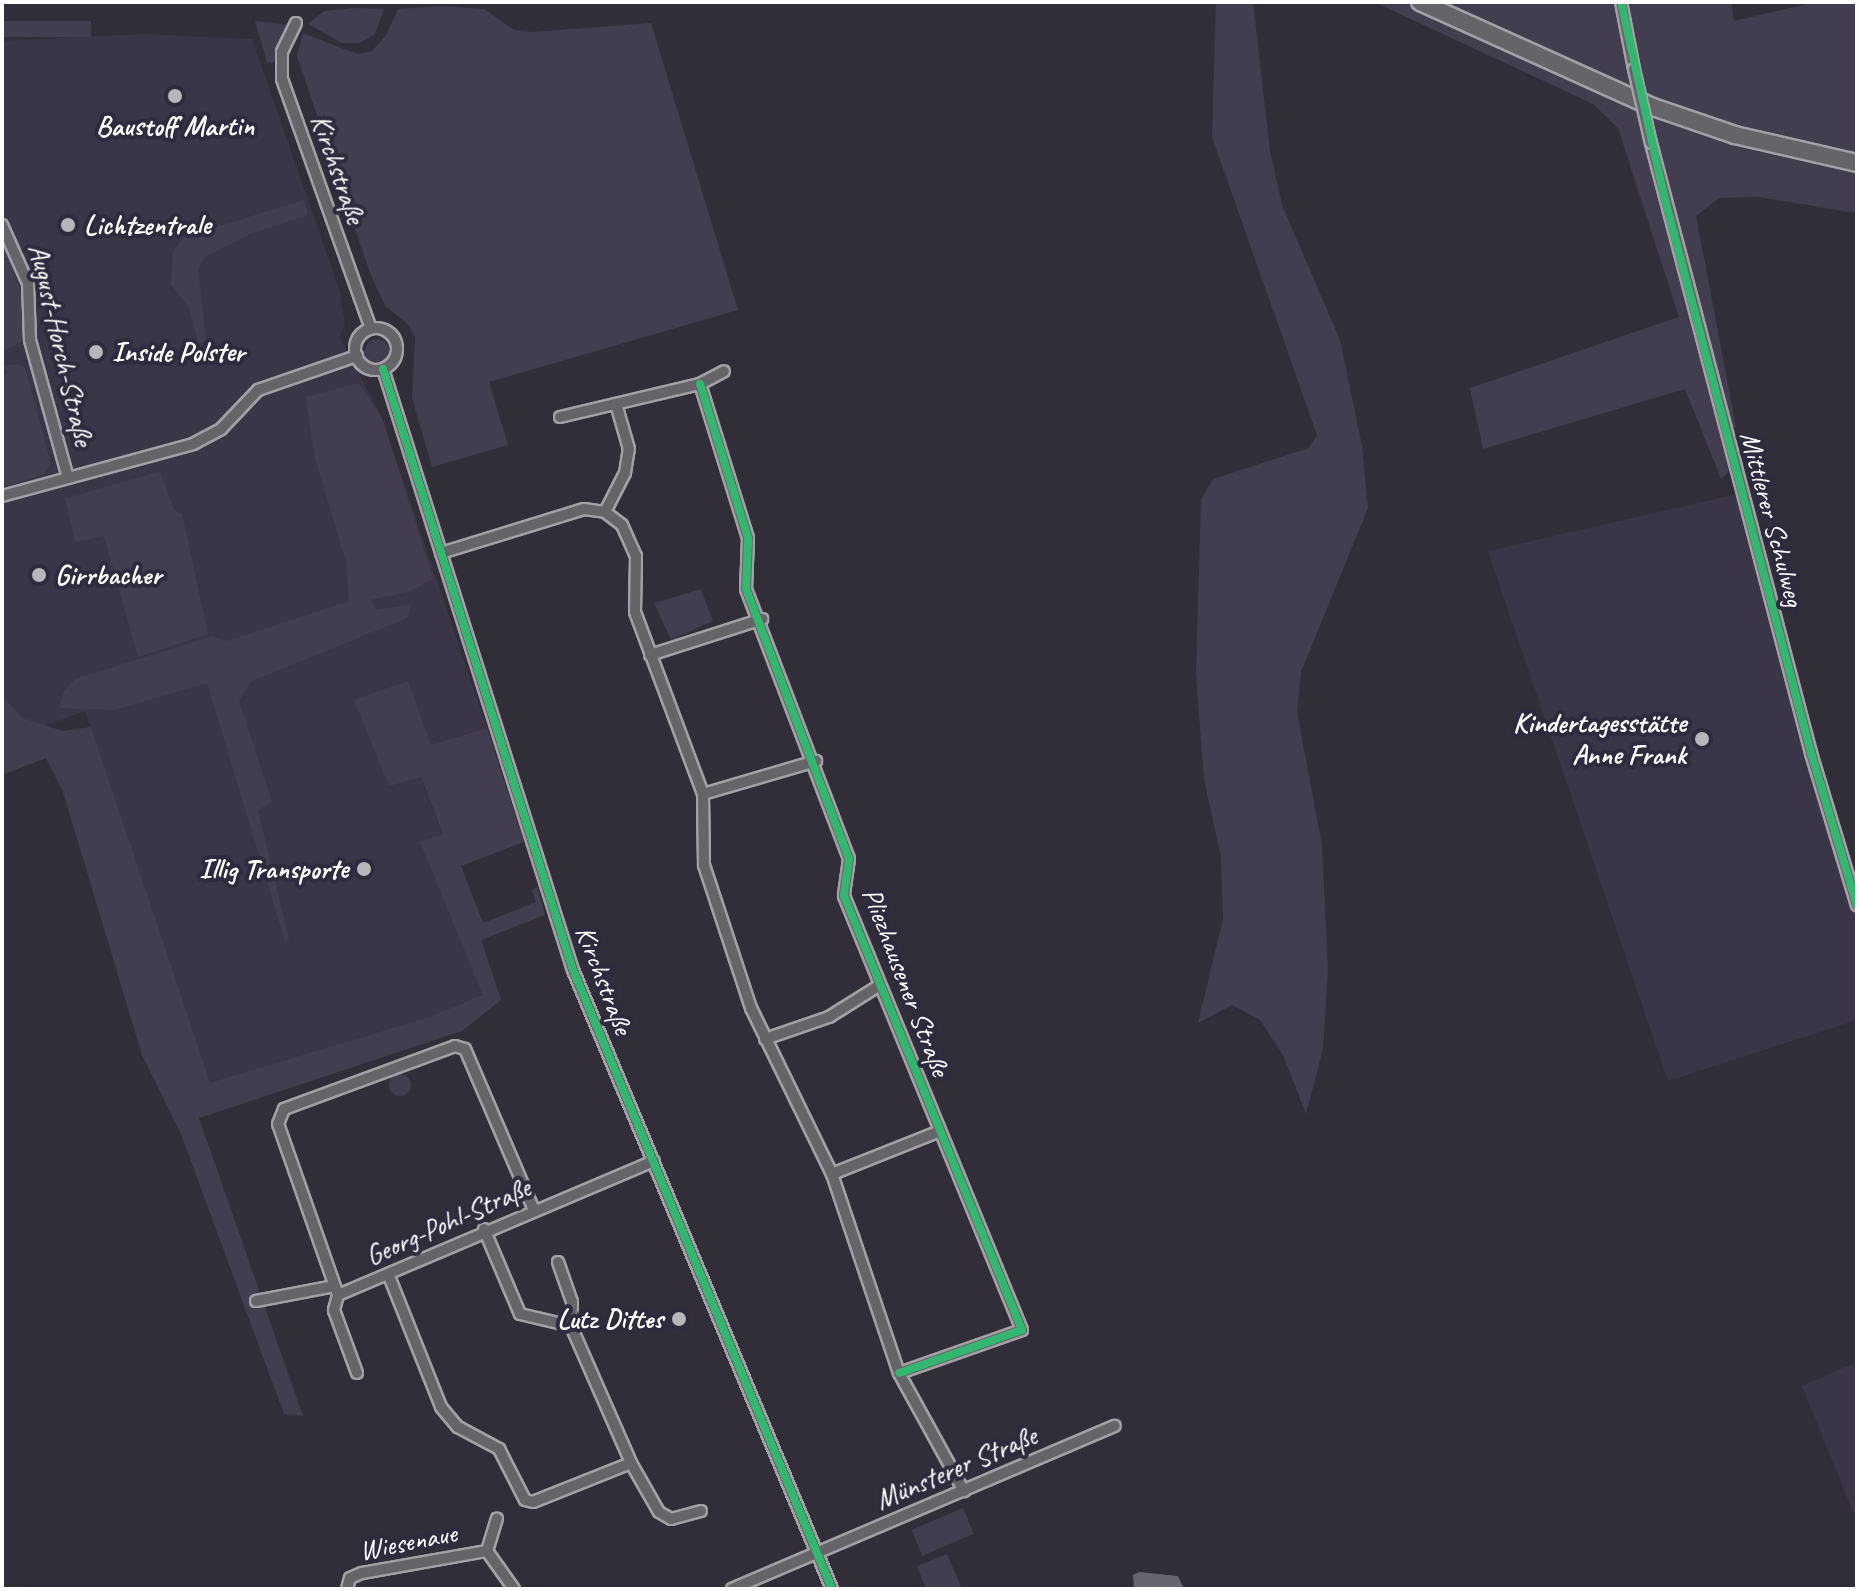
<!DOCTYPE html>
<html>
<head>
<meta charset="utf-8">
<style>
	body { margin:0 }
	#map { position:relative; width:1859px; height:1591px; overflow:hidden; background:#312e39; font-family:Caveat,sans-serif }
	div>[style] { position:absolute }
	.built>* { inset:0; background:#3b3647 }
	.green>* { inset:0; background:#433e4f; transform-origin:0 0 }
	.round { border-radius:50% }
	.water>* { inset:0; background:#686571 }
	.roads { filter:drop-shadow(2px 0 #a2a1a6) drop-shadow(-2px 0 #a2a1a6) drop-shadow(0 2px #a2a1a6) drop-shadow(0 -2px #a2a1a6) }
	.street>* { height:10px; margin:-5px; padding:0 5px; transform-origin:5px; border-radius:5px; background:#656469 }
	.street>.ring { margin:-5px; padding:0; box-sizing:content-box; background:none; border:10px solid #656469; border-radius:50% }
	.primary>* { height:16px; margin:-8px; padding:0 8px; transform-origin:8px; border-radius:8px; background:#656469 }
	.bridges { filter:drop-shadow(2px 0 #a2a1a6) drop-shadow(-2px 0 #a2a1a6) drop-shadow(0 2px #a2a1a6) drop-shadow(0 -2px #a2a1a6) }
	.street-bridge>* { height:10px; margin:-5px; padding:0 5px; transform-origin:5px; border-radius:5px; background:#656469 }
	.cycleway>* { height:8px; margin:-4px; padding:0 4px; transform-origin:4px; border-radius:4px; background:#33b770 }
	.dots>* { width:22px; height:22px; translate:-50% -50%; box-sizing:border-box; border:4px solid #2f2a3d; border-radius:50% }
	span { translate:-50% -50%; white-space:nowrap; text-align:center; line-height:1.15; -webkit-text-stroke:8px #2f2a3d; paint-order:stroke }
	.poi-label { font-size:28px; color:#fff; font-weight:700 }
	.left { translate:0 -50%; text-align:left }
	.right { translate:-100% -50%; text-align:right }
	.street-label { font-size:28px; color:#fff }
	.frame { position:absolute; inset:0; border:4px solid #fff; pointer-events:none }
</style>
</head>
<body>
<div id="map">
	<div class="built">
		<i style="clip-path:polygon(142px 34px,252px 39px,340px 292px,345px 324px,340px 337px,382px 418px,487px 728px,431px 745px,420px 776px,479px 928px,469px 931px,496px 1001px,211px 1087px,85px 711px,2px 741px,2px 41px)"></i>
		<i style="clip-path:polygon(1742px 493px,1857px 905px,1857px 1020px,1668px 1081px,1488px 551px)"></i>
		<i style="clip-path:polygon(1857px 1362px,1857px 1522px,1802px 1386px)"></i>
	</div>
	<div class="green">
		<i style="clip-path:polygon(1216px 2px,1253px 2px,1270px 151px,1282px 205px,1340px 340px,1362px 446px,1368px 508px,1301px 672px,1297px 712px,1322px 845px,1328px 969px,1323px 1049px,1306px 1114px,1283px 1055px,1260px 1020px,1232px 1005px,1198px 1023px,1223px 919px,1221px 857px,1204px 779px,1196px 674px,1201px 500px,1213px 479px,1309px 448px,1317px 435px,1212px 137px)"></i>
		<i style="clip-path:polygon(1374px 2px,1731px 2px,1734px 21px,1816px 2px,1857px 2px,1857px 213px,1759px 197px,1719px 198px,1696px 216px,1736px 427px,1722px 430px,1732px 469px,1721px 479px,1685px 389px,1483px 449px,1470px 388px,1679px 317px,1618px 128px,1593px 104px)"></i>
		<i style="clip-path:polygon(443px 6px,484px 9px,514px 30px,533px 32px,651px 23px,738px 310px,489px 382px,508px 445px,432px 467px,412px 398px,415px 337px,407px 323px,385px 306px,370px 273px,297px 56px,303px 33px,357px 54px,372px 51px,386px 35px,398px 9px)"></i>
		<i style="clip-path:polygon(353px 8px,384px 9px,375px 34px,360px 43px,342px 43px,308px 24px,324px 11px)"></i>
		<i style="left:91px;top:21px;width:16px;height:89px;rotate:90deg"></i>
		<i style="clip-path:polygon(255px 21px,287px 25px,274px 62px,267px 63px)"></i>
		<i style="clip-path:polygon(304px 200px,308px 215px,250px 234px,205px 257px,198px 269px,206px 341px,198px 343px,189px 307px,171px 285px,173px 251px,184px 237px)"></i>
		<i style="clip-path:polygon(2px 237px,22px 296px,23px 341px,2px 352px)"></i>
		<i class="round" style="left:365px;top:339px;width:24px;height:24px"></i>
		<i style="clip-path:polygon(18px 364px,25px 368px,51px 463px,44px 474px,2px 487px,2px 375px,7px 373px,4px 366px)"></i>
		<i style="clip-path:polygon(359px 383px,382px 418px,433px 578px,411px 591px,371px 600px,376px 610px,411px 604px,407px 618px,250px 682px,239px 701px,272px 802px,258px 810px,289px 939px,285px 941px,207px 683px,115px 710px,59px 708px,64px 691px,75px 679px,213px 636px,227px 641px,349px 601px,346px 562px,314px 455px,306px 397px)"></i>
		<i style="clip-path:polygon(160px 471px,174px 510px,182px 514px,208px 634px,138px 657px,104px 536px,75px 542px,65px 499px)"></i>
		<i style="clip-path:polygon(701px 589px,713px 621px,671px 640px,654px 603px)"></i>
		<i style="clip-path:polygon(408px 681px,431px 745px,487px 728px,524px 842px,461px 866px,483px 923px,536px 902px,532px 890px,537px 887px,545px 915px,481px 940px,501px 1000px,462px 1031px,199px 1118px,303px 1416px,284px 1414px,181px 1134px,142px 1055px,63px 792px,46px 758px,2px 775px,2px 696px,22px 718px,63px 731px,91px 727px,210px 1083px,427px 1018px,483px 995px,420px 842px,443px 834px,421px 777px,389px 786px,354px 700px)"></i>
		<i class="round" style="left:389px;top:1074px;width:22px;height:22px"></i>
		<i style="left:963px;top:1508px;width:28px;height:56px;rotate:67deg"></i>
		<i style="clip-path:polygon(947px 1554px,962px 1589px,926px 1589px,917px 1566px)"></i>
	</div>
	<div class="water">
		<i style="clip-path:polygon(1139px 1572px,1178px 1576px,1184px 1589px,1134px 1589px,1133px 1575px)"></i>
	</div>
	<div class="roads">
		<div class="street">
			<i style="left:1621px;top:2px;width:68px;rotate:79deg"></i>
			<i style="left:296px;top:23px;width:32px;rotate:116deg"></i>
			<i style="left:282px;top:52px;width:27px;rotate:90deg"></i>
			<i style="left:282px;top:79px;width:265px;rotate:70.4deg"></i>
			<i style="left:1651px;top:143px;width:631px;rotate:75.3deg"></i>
			<i style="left:1811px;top:753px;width:159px;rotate:73.2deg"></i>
			<i style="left:2px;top:225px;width:64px;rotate:65.9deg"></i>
			<i style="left:28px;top:283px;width:57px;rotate:88deg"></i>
			<i style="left:30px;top:340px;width:143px;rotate:74.6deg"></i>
			<i class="ring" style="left:355px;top:328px;width:32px;height:32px"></i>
			<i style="left:383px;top:369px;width:630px;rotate:72.46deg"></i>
			<i style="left:573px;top:970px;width:671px;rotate:67.29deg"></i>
			<i style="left:700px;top:384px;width:161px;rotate:72.7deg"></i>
			<i style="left:748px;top:538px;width:51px;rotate:92.2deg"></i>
			<i style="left:746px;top:589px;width:289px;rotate:69.1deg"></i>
			<i style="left:849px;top:859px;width:37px;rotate:98deg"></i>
			<i style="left:844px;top:896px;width:469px;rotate:67.7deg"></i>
			<i style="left:1022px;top:1330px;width:130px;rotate:160.7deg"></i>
			<i style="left:560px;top:417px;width:144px;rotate:-13.3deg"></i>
			<i style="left:700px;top:384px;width:27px;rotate:-28deg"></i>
			<i style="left:2px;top:496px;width:198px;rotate:-15.2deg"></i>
			<i style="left:193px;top:444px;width:32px;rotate:-28deg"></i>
			<i style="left:221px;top:429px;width:54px;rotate:-46.5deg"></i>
			<i style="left:258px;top:390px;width:105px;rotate:-19deg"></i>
			<i style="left:605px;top:512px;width:44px;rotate:-62.9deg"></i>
			<i style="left:625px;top:473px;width:24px;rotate:-81deg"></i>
			<i style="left:629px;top:449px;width:47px;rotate:-106.1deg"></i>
			<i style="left:441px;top:553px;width:150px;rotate:-17.1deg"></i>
			<i style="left:584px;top:509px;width:21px;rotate:8deg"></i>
			<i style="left:605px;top:512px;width:21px;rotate:37deg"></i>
			<i style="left:622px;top:525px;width:34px;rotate:66deg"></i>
			<i style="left:636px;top:556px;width:56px;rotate:91deg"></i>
			<i style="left:635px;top:612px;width:194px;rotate:69.5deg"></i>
			<i style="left:703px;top:794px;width:71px;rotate:89.2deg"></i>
			<i style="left:704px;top:865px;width:151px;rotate:71.8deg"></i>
			<i style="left:751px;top:1008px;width:185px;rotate:64deg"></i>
			<i style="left:832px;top:1174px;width:210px;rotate:71.4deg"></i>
			<i style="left:899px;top:1373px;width:135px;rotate:61.2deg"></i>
			<i style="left:650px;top:655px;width:118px;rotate:-17.8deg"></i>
			<i style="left:703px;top:794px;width:118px;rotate:-16.3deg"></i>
			<i style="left:765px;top:1039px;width:68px;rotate:-19deg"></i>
			<i style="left:829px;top:1017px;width:60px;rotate:-32.1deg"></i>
			<i style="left:832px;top:1174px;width:116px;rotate:-21.7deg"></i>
			<i style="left:484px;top:1229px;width:92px;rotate:67deg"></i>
			<i style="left:520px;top:1314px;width:52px;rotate:13.2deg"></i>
			<i style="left:571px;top:1326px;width:150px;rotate:66.3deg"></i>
			<i style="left:631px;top:1463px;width:56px;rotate:60.3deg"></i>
			<i style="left:659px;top:1512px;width:14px;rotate:30deg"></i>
			<i style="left:671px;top:1519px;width:31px;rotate:-15deg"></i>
			<i style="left:558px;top:1262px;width:42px;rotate:70.7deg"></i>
			<i style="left:572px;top:1302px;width:24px;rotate:92deg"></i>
			<i style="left:389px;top:1276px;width:141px;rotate:68.3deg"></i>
			<i style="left:441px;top:1407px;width:26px;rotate:50deg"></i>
			<i style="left:458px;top:1427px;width:47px;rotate:28.2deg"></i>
			<i style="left:499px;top:1449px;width:57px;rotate:63deg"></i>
			<i style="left:525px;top:1500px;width:8px;rotate:14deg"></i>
			<i style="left:533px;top:1502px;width:105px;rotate:-21.7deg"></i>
			<i style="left:338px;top:1295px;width:181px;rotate:-109.3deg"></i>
			<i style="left:278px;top:1124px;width:16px;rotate:-68deg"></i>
			<i style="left:284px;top:1109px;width:182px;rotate:-20.2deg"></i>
			<i style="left:455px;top:1046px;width:10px;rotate:17deg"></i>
			<i style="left:465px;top:1049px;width:175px;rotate:66.8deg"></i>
			<i style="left:338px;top:1295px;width:343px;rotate:-23deg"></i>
			<i style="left:338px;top:1295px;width:16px;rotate:105deg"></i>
			<i style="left:334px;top:1310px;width:67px;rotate:69.9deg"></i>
			<i style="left:256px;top:1301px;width:80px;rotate:-10.8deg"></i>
			<i style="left:487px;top:1551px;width:34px;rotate:-73deg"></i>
			<i style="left:347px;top:1589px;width:11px;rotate:-75deg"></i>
			<i style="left:350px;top:1578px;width:13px;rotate:-23deg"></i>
			<i style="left:362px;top:1573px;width:127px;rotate:-10deg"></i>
			<i style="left:487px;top:1551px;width:47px;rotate:54.6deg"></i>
			<i style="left:732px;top:1589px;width:416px;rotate:-23.1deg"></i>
		</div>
		<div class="primary">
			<i style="left:1420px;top:2px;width:256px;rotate:24.3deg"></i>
			<i style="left:1653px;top:107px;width:87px;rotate:18.9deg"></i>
			<i style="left:1735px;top:135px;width:125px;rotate:12.9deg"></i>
		</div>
	</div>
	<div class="bridges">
		<div class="street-bridge">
			<i style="left:1634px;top:69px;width:76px;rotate:77.1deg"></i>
		</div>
	</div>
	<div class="cycleway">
		<i style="left:1621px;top:2px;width:195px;rotate:77.5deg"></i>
		<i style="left:1663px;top:192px;width:580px;rotate:75.22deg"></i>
		<i style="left:1811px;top:753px;width:159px;rotate:73.2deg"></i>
		<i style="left:383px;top:369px;width:630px;rotate:72.46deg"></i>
		<i style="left:573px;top:970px;width:671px;rotate:67.29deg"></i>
		<i style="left:700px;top:384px;width:161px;rotate:72.7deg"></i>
		<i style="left:748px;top:538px;width:51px;rotate:92.2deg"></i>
		<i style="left:746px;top:589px;width:289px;rotate:69.1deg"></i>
		<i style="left:849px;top:859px;width:37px;rotate:98deg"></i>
		<i style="left:844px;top:896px;width:469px;rotate:67.7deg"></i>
		<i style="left:1022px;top:1330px;width:130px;rotate:160.7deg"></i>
	</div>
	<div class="dots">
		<i style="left:175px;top:96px;background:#b7b6ba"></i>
		<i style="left:68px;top:225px;background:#b7b6ba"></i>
		<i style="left:96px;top:352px;background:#b7b6ba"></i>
		<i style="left:39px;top:575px;background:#b7b6ba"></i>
		<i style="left:1702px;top:739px;background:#b7b6ba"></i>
		<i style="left:364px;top:869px;background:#b7b6ba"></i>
		<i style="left:679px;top:1319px;background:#b7b6ba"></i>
	</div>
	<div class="poi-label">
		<span style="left:175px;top:126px">Baustoff Martin</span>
		<span class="left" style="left:84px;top:225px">Lichtzentrale</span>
		<span class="left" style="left:112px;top:352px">Inside Polster</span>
		<span class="left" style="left:55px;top:575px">Girrbacher</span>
		<span class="right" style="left:1686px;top:739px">Kindertagesstätte<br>Anne Frank</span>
		<span class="right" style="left:348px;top:869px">Illig Transporte</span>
		<span class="right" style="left:663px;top:1319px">Lutz Dittes</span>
	</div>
	<div class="street-label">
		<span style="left:338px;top:169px;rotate:71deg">Kirchstraße</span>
		<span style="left:61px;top:345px;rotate:77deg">August-Horch-Straße</span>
		<span style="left:1772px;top:519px;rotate:75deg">Mittlerer Schulweg</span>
		<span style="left:604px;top:980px;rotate:69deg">Kirchstraße</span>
		<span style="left:906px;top:982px;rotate:69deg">Pliezhausener Straße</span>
		<span style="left:448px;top:1222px;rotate:-24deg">Georg-Pohl-Straße</span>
		<span style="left:956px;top:1468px;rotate:-23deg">Münsterer Straße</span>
		<span style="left:408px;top:1542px;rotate:-11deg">Wiesenaue</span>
	</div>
	<div class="frame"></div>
</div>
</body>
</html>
